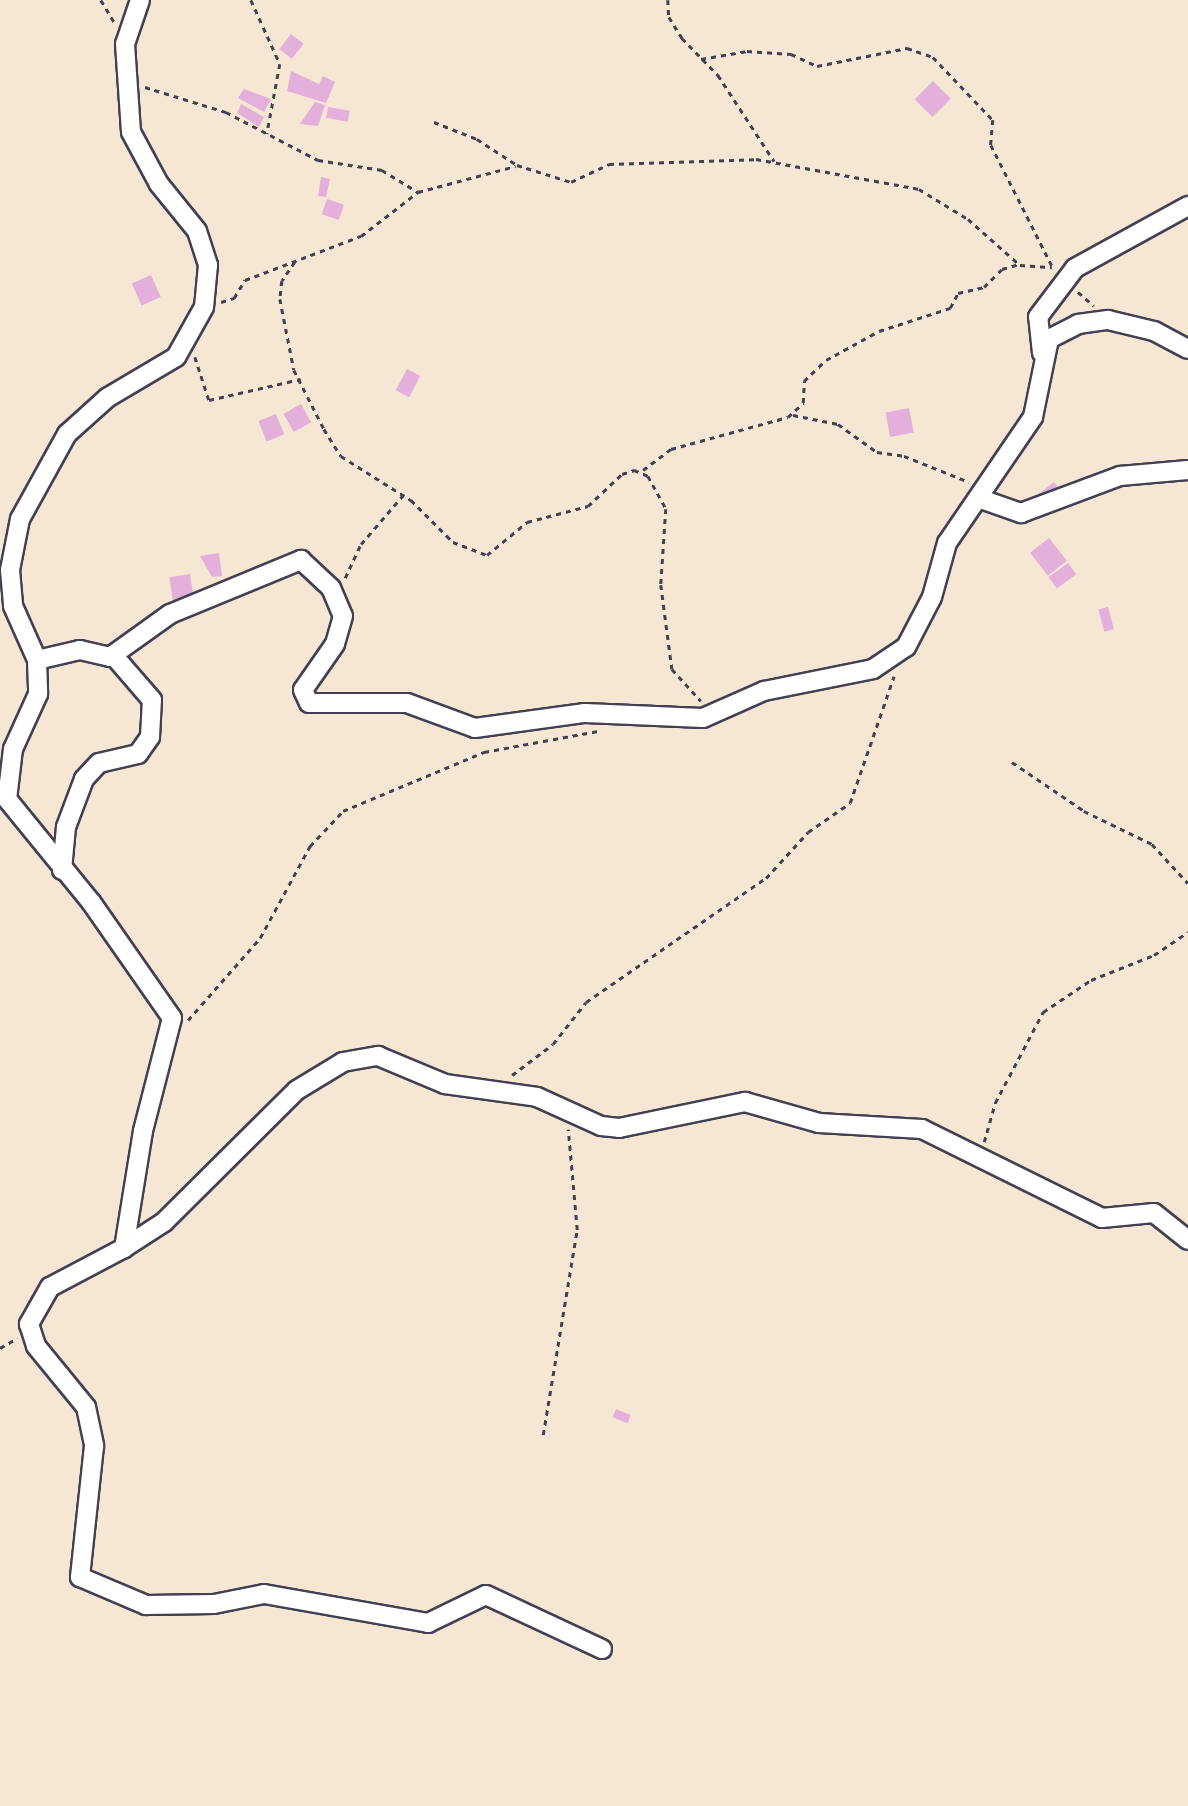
<!DOCTYPE html>
<html>
<head>
<meta charset="utf-8">
<style>
	body { margin:0 }
	#map { position:relative; width:1188px; height:1806px; overflow:hidden; background:#f6e7d4; font-family:Itim,sans-serif }
	div>[style] { position:absolute }
	.building>* { inset:0; background:#e2b0db; transform-origin:0 0 }
	.path>* { height:2.5px; margin-top:-1.25px; transform-origin:0; background:repeating-linear-gradient(90deg,#424052 0 5px,transparent 0 10px) }
	.roads { filter:drop-shadow(2px 0 #424052) drop-shadow(-2px 0 #424052) drop-shadow(0 2px #424052) drop-shadow(0 -2px #424052) }
	.minor>* { height:18px; margin:-9px; padding:0 9px; transform-origin:9px; border-radius:9px; background:#fff }
	span { translate:-50% -50%; white-space:nowrap; text-align:center; line-height:1.15; -webkit-text-stroke:5px #f7f3e8; paint-order:stroke }
</style>
</head>
<body>
<div id="map">
	<div class="building">
		<i style="left:291px;top:34px;width:16px;height:19px;rotate:38deg"></i>
		<i style="clip-path:polygon(291px 71px,319px 84px,323px 76px,335px 82px,326px 103px,287px 91px)"></i>
		<i style="left:933px;top:81px;width:25px;height:26px;rotate:45deg"></i>
		<i style="clip-path:polygon(244px 89px,271px 99px,264px 112px,238px 98px)"></i>
		<i style="clip-path:polygon(315px 102px,325px 105px,318px 126px,300px 124px)"></i>
		<i style="clip-path:polygon(241px 104px,264px 117px,259px 127px,237px 113px)"></i>
		<i style="left:328px;top:107px;width:22px;height:11px;rotate:10deg"></i>
		<i style="clip-path:polygon(321px 177px,330px 179px,326px 197px,318px 196px)"></i>
		<i style="left:327px;top:199px;width:18px;height:16px;rotate:19deg"></i>
		<i style="left:151px;top:275px;width:24px;height:21px;rotate:66deg"></i>
		<i style="left:407px;top:369px;width:15px;height:24px;rotate:28deg"></i>
		<i style="left:301px;top:404px;width:21px;height:20px;rotate:61deg"></i>
		<i style="left:909px;top:408px;width:25px;height:24px;rotate:79deg"></i>
		<i style="left:276px;top:414px;width:22px;height:19px;rotate:68deg"></i>
		<i style="left:1054px;top:482px;width:11px;height:24px;rotate:52deg"></i>
		<i style="left:1049px;top:538px;width:29px;height:24px;rotate:52deg"></i>
		<i style="clip-path:polygon(219px 553px,222px 576px,212px 577px,200px 556px)"></i>
		<i style="left:1068px;top:563px;width:14px;height:24px;rotate:54deg"></i>
		<i style="left:190px;top:574px;width:25px;height:21px;rotate:81deg"></i>
		<i style="left:1108px;top:607px;width:23px;height:10px;rotate:75deg"></i>
		<i style="left:616px;top:1409px;width:16px;height:9px;rotate:22deg"></i>
	</div>
	<div class="path">
		<i style="left:101px;top:0;width:27px;rotate:59deg"></i>
		<i style="left:251px;top:0;width:70px;rotate:65.6deg"></i>
		<i style="left:280px;top:64px;width:71px;rotate:100.5deg"></i>
		<i style="left:668px;top:0;width:17px;rotate:87deg"></i>
		<i style="left:669px;top:17px;width:25px;rotate:58deg"></i>
		<i style="left:682px;top:38px;width:52px;rotate:45.8deg"></i>
		<i style="left:718px;top:75px;width:103px;rotate:56.9deg"></i>
		<i style="left:701px;top:59px;width:47px;rotate:-9.9deg"></i>
		<i style="left:747px;top:51px;width:44px;rotate:3.9deg"></i>
		<i style="left:791px;top:54px;width:29px;rotate:25deg"></i>
		<i style="left:817px;top:66px;width:92px;rotate:-11.3deg"></i>
		<i style="left:907px;top:48px;width:28px;rotate:19deg"></i>
		<i style="left:933px;top:57px;width:87px;rotate:46.4deg"></i>
		<i style="left:993px;top:120px;width:25px;rotate:95deg"></i>
		<i style="left:991px;top:145px;width:138px;rotate:63.2deg"></i>
		<i style="left:145px;top:87px;width:85px;rotate:17.2deg"></i>
		<i style="left:226px;top:112px;width:104px;rotate:27.6deg"></i>
		<i style="left:318px;top:160px;width:65px;rotate:8.9deg"></i>
		<i style="left:382px;top:170px;width:42px;rotate:31.4deg"></i>
		<i style="left:434px;top:122px;width:46px;rotate:21.6deg"></i>
		<i style="left:477px;top:139px;width:48px;rotate:33deg"></i>
		<i style="left:517px;top:165px;width:57px;rotate:17.5deg"></i>
		<i style="left:571px;top:182px;width:42px;rotate:-25.3deg"></i>
		<i style="left:609px;top:164px;width:147px;rotate:-1.9deg"></i>
		<i style="left:756px;top:159px;width:166px;rotate:10.4deg"></i>
		<i style="left:919px;top:189px;width:57px;rotate:31.5deg"></i>
		<i style="left:968px;top:219px;width:69px;rotate:41.5deg"></i>
		<i style="left:1020px;top:265px;width:32px;rotate:4deg"></i>
		<i style="left:295px;top:262px;width:23px;rotate:124deg"></i>
		<i style="left:282px;top:281px;width:18px;rotate:96deg"></i>
		<i style="left:280px;top:299px;width:72px;rotate:78.8deg"></i>
		<i style="left:294px;top:370px;width:66px;rotate:63deg"></i>
		<i style="left:324px;top:429px;width:32px;rotate:58deg"></i>
		<i style="left:341px;top:456px;width:83px;rotate:32.2deg"></i>
		<i style="left:411px;top:500px;width:59px;rotate:45deg"></i>
		<i style="left:453px;top:542px;width:36px;rotate:21deg"></i>
		<i style="left:487px;top:555px;width:52px;rotate:-39.5deg"></i>
		<i style="left:527px;top:522px;width:63px;rotate:-14.7deg"></i>
		<i style="left:588px;top:506px;width:47px;rotate:-43.3deg"></i>
		<i style="left:622px;top:474px;width:13px;rotate:-18deg"></i>
		<i style="left:634px;top:470px;width:15px;rotate:23deg"></i>
		<i style="left:648px;top:476px;width:38px;rotate:61deg"></i>
		<i style="left:666px;top:509px;width:76px;rotate:93.8deg"></i>
		<i style="left:661px;top:585px;width:85px;rotate:82.5deg"></i>
		<i style="left:672px;top:669px;width:43px;rotate:47.8deg"></i>
		<i style="left:1078px;top:292px;width:21px;rotate:41deg"></i>
		<i style="left:221px;top:302px;width:14px;rotate:-17deg"></i>
		<i style="left:234px;top:298px;width:21px;rotate:-59deg"></i>
		<i style="left:245px;top:280px;width:124px;rotate:-20.8deg"></i>
		<i style="left:361px;top:236px;width:72px;rotate:-37.7deg"></i>
		<i style="left:418px;top:192px;width:101px;rotate:-14.9deg"></i>
		<i style="left:195px;top:357px;width:45px;rotate:72deg"></i>
		<i style="left:209px;top:400px;width:94px;rotate:-12.9deg"></i>
		<i style="left:793px;top:415px;width:46px;rotate:11.3deg"></i>
		<i style="left:838px;top:424px;width:48px;rotate:35.7deg"></i>
		<i style="left:877px;top:452px;width:27px;rotate:8deg"></i>
		<i style="left:904px;top:456px;width:70px;rotate:21.8deg"></i>
		<i style="left:643px;top:470px;width:35px;rotate:-37deg"></i>
		<i style="left:671px;top:449px;width:121px;rotate:-15.3deg"></i>
		<i style="left:788px;top:417px;width:21px;rotate:-43deg"></i>
		<i style="left:803px;top:403px;width:22px;rotate:-87deg"></i>
		<i style="left:804px;top:381px;width:30px;rotate:-44deg"></i>
		<i style="left:826px;top:360px;width:60px;rotate:-28.7deg"></i>
		<i style="left:879px;top:331px;width:75px;rotate:-17.9deg"></i>
		<i style="left:950px;top:308px;width:17px;rotate:-62deg"></i>
		<i style="left:958px;top:293px;width:27px;rotate:-13deg"></i>
		<i style="left:984px;top:287px;width:25px;rotate:-45deg"></i>
		<i style="left:1002px;top:269px;width:18px;rotate:-16deg"></i>
		<i style="left:345px;top:578px;width:38px;rotate:-65deg"></i>
		<i style="left:361px;top:544px;width:66px;rotate:-49.3deg"></i>
		<i style="left:1012px;top:762px;width:87px;rotate:34.2deg"></i>
		<i style="left:1084px;top:811px;width:76px;rotate:25.9deg"></i>
		<i style="left:1152px;top:844px;width:53px;rotate:47.3deg"></i>
		<i style="left:188px;top:1020px;width:109px;rotate:-48.7deg"></i>
		<i style="left:260px;top:938px;width:105px;rotate:-61.5deg"></i>
		<i style="left:310px;top:846px;width:48px;rotate:-46.7deg"></i>
		<i style="left:343px;top:811px;width:153px;rotate:-22.7deg"></i>
		<i style="left:484px;top:752px;width:116px;rotate:-10.4deg"></i>
		<i style="left:512px;top:1075px;width:51px;rotate:-37.1deg"></i>
		<i style="left:553px;top:1044px;width:53px;rotate:-51.8deg"></i>
		<i style="left:586px;top:1002px;width:219px;rotate:-34.6deg"></i>
		<i style="left:766px;top:878px;width:62px;rotate:-47.6deg"></i>
		<i style="left:808px;top:832px;width:51px;rotate:-34.6deg"></i>
		<i style="left:850px;top:803px;width:134px;rotate:-70.9deg"></i>
		<i style="left:984px;top:1142px;width:41px;rotate:-74.2deg"></i>
		<i style="left:995px;top:1103px;width:103px;rotate:-62.2deg"></i>
		<i style="left:1043px;top:1012px;width:58px;rotate:-33.7deg"></i>
		<i style="left:1091px;top:980px;width:68px;rotate:-21.6deg"></i>
		<i style="left:1154px;top:955px;width:41px;rotate:-34.1deg"></i>
		<i style="left:0;top:1348px;width:20px;rotate:-30deg"></i>
		<i style="left:543px;top:1435px;width:208px;rotate:-80.6deg"></i>
		<i style="left:577px;top:1230px;width:101px;rotate:-95.1deg"></i>
	</div>
	<div class="roads">
		<div class="minor">
			<i style="left:140px;top:0;width:46px;rotate:108.8deg"></i>
			<i style="left:125px;top:44px;width:88px;rotate:86.1deg"></i>
			<i style="left:131px;top:132px;width:59px;rotate:61.7deg"></i>
			<i style="left:159px;top:184px;width:60px;rotate:51deg"></i>
			<i style="left:197px;top:231px;width:36px;rotate:72deg"></i>
			<i style="left:208px;top:265px;width:42px;rotate:95.4deg"></i>
			<i style="left:204px;top:307px;width:57px;rotate:119.2deg"></i>
			<i style="left:176px;top:357px;width:80px;rotate:149.3deg"></i>
			<i style="left:107px;top:398px;width:54px;rotate:138deg"></i>
			<i style="left:67px;top:434px;width:97px;rotate:118.9deg"></i>
			<i style="left:20px;top:519px;width:52px;rotate:101.1deg"></i>
			<i style="left:10px;top:570px;width:36px;rotate:85deg"></i>
			<i style="left:13px;top:606px;width:59px;rotate:66deg"></i>
			<i style="left:37px;top:660px;width:34px;rotate:88deg"></i>
			<i style="left:38px;top:694px;width:60px;rotate:114.4deg"></i>
			<i style="left:13px;top:749px;width:50px;rotate:96.8deg"></i>
			<i style="left:7px;top:799px;width:133px;rotate:50.8deg"></i>
			<i style="left:91px;top:902px;width:141px;rotate:55.1deg"></i>
			<i style="left:172px;top:1018px;width:117px;rotate:104.4deg"></i>
			<i style="left:143px;top:1131px;width:119px;rotate:99.2deg"></i>
			<i style="left:124px;top:1248px;width:84px;rotate:152.2deg"></i>
			<i style="left:50px;top:1287px;width:43px;rotate:119.6deg"></i>
			<i style="left:29px;top:1324px;width:23px;rotate:72deg"></i>
			<i style="left:36px;top:1346px;width:79px;rotate:50.7deg"></i>
			<i style="left:86px;top:1407px;width:40px;rotate:78deg"></i>
			<i style="left:94px;top:1446px;width:132px;rotate:96.1deg"></i>
			<i style="left:80px;top:1577px;width:72px;rotate:23deg"></i>
			<i style="left:146px;top:1605px;width:68px;rotate:-0.8deg"></i>
			<i style="left:214px;top:1604px;width:51px;rotate:-11.3deg"></i>
			<i style="left:264px;top:1594px;width:167px;rotate:10deg"></i>
			<i style="left:428px;top:1623px;width:64px;rotate:-25.8deg"></i>
			<i style="left:486px;top:1595px;width:128px;rotate:25deg"></i>
			<i style="left:1042px;top:353px;width:36px;rotate:-96deg"></i>
			<i style="left:1038px;top:317px;width:61px;rotate:-52.9deg"></i>
			<i style="left:1075px;top:268px;width:129px;rotate:-28.8deg"></i>
			<i style="left:978px;top:498px;width:46px;rotate:19.2deg"></i>
			<i style="left:1021px;top:513px;width:106px;rotate:-20.5deg"></i>
			<i style="left:1120px;top:476px;width:68px;rotate:-5deg"></i>
			<i style="left:37px;top:660px;width:44px;rotate:-13.1deg"></i>
			<i style="left:80px;top:650px;width:31px;rotate:13deg"></i>
			<i style="left:110px;top:657px;width:74px;rotate:-35.6deg"></i>
			<i style="left:170px;top:614px;width:142px;rotate:-22.4deg"></i>
			<i style="left:301px;top:560px;width:41px;rotate:43deg"></i>
			<i style="left:331px;top:588px;width:30px;rotate:67deg"></i>
			<i style="left:343px;top:616px;width:29px;rotate:106deg"></i>
			<i style="left:335px;top:644px;width:56px;rotate:124.8deg"></i>
			<i style="left:303px;top:690px;width:14px;rotate:65deg"></i>
			<i style="left:309px;top:703px;width:98px"></i>
			<i style="left:407px;top:703px;width:72px;rotate:20.2deg"></i>
			<i style="left:475px;top:728px;width:111px;rotate:-7.8deg"></i>
			<i style="left:585px;top:713px;width:118px;rotate:2.4deg"></i>
			<i style="left:703px;top:718px;width:67px;rotate:-23.9deg"></i>
			<i style="left:764px;top:691px;width:111px;rotate:-11.4deg"></i>
			<i style="left:873px;top:669px;width:40px;rotate:-34deg"></i>
			<i style="left:906px;top:647px;width:56px;rotate:-62.5deg"></i>
			<i style="left:932px;top:597px;width:56px;rotate:-74.5deg"></i>
			<i style="left:947px;top:543px;width:153px;rotate:-55.7deg"></i>
			<i style="left:1033px;top:417px;width:80px;rotate:-78.4deg"></i>
			<i style="left:1049px;top:339px;width:33px;rotate:-27deg"></i>
			<i style="left:1078px;top:324px;width:30px;rotate:-8deg"></i>
			<i style="left:1108px;top:320px;width:47px;rotate:13.4deg"></i>
			<i style="left:1154px;top:331px;width:38px;rotate:28deg"></i>
			<i style="left:62px;top:870px;width:43px;rotate:-84.7deg"></i>
			<i style="left:66px;top:827px;width:51px;rotate:-69.4deg"></i>
			<i style="left:84px;top:779px;width:22px;rotate:-47deg"></i>
			<i style="left:99px;top:763px;width:40px;rotate:-13deg"></i>
			<i style="left:138px;top:754px;width:21px;rotate:-55deg"></i>
			<i style="left:150px;top:737px;width:37px;rotate:-87deg"></i>
			<i style="left:152px;top:700px;width:60px;rotate:-130.9deg"></i>
			<i style="left:124px;top:1248px;width:48px;rotate:-33deg"></i>
			<i style="left:164px;top:1222px;width:187px;rotate:-44.8deg"></i>
			<i style="left:297px;top:1090px;width:54px;rotate:-31.3deg"></i>
			<i style="left:343px;top:1062px;width:36px;rotate:-10deg"></i>
			<i style="left:378px;top:1056px;width:73px;rotate:22.7deg"></i>
			<i style="left:445px;top:1084px;width:93px;rotate:8deg"></i>
			<i style="left:537px;top:1097px;width:70px;rotate:24.4deg"></i>
			<i style="left:601px;top:1126px;width:18px;rotate:6deg"></i>
			<i style="left:619px;top:1128px;width:129px;rotate:-11.7deg"></i>
			<i style="left:745px;top:1102px;width:77px;rotate:15.8deg"></i>
			<i style="left:819px;top:1123px;width:103px;rotate:3.3deg"></i>
			<i style="left:922px;top:1129px;width:201px;rotate:26.3deg"></i>
			<i style="left:1102px;top:1218px;width:52px;rotate:-5.5deg"></i>
			<i style="left:1154px;top:1213px;width:43px;rotate:38.5deg"></i>
		</div>
	</div>
</div>
</body>
</html>
